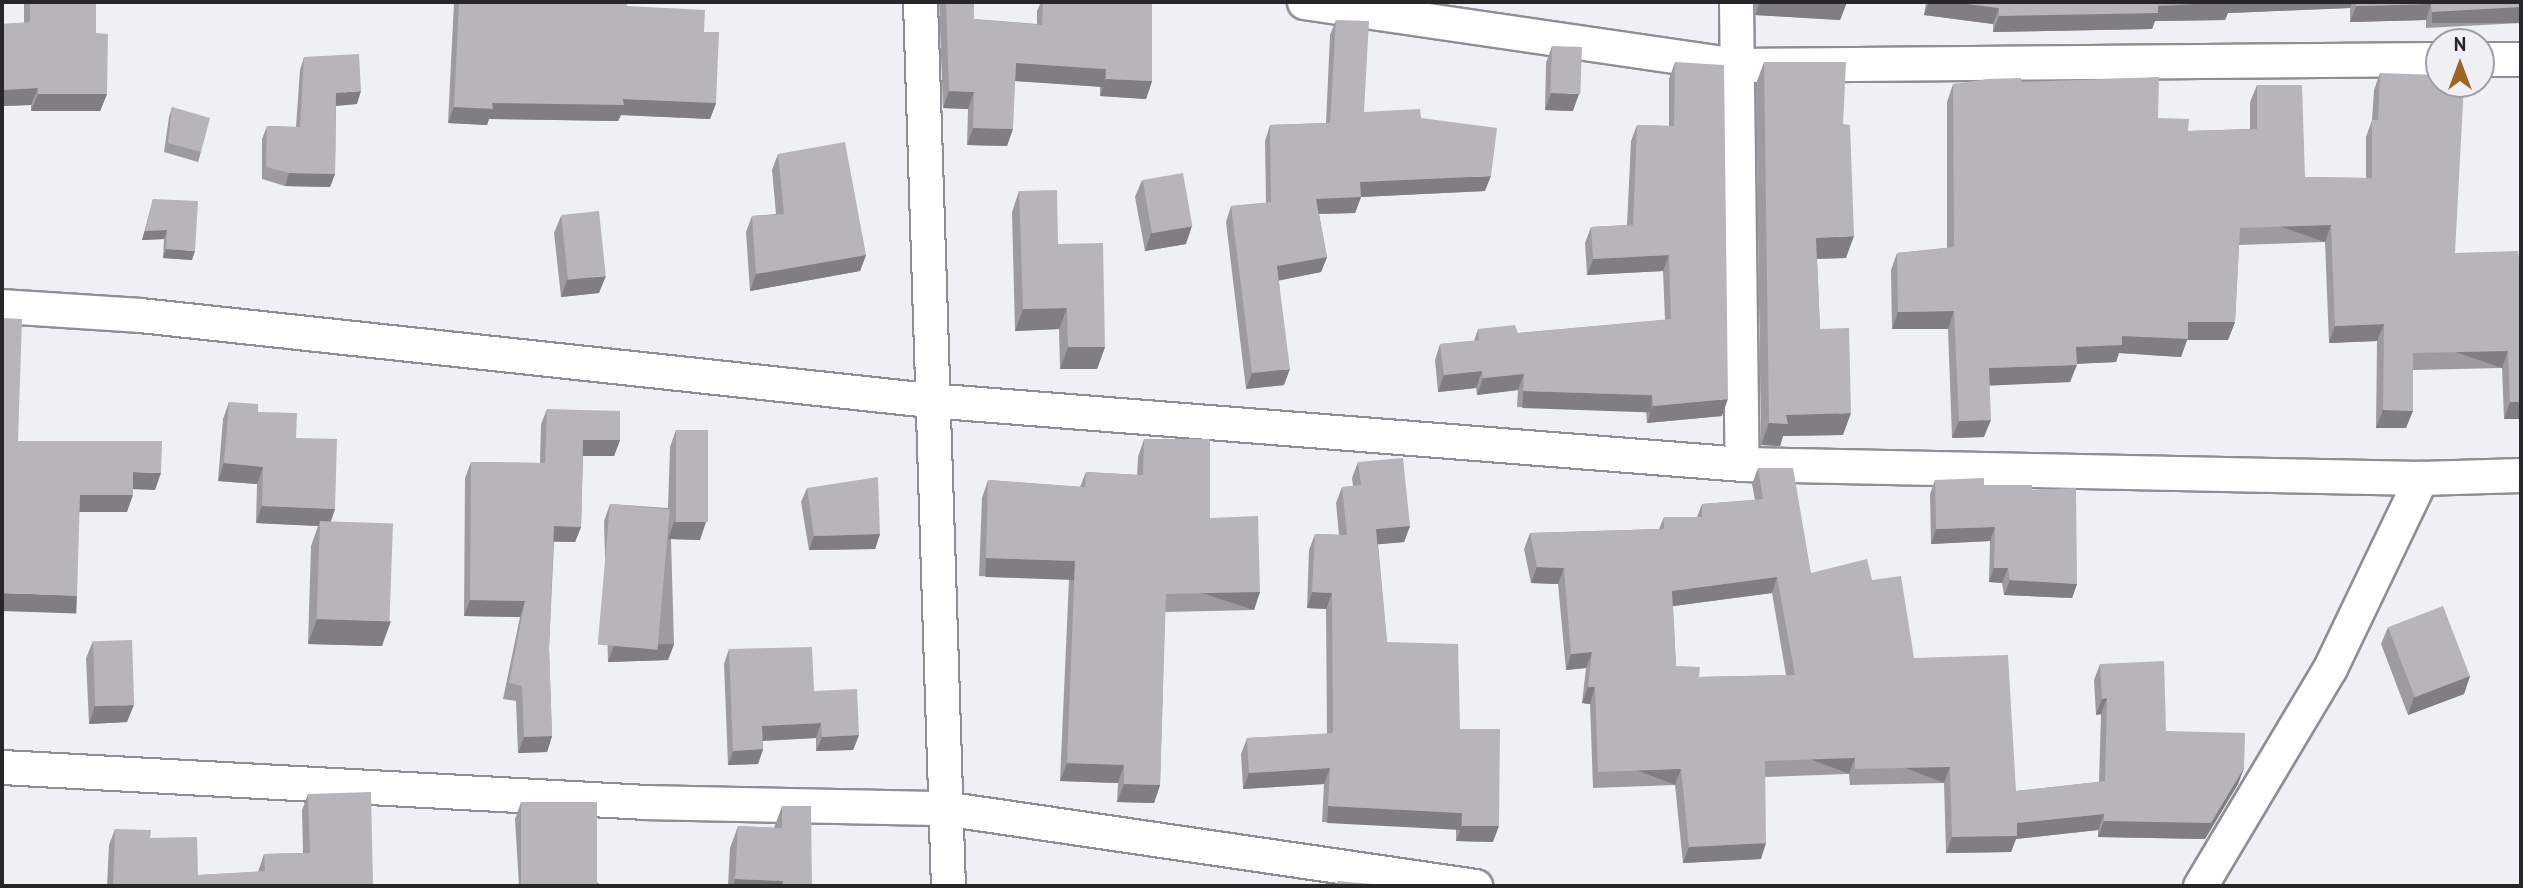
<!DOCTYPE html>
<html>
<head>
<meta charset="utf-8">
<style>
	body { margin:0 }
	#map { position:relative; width:2523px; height:888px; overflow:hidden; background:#eff0f6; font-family:"PT Sans",sans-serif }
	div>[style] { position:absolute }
	.roads { filter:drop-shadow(2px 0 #8e8f94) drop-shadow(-2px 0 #8e8f94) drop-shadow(0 2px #8e8f94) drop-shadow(0 -2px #8e8f94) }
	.minor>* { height:33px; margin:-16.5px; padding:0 16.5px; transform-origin:16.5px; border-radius:16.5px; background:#fff }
	.wall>* { inset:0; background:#9d9ba0 }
	.shaded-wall>* { inset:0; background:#807e82; transform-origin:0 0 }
	.building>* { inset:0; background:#b7b4ba; transform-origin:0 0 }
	span { translate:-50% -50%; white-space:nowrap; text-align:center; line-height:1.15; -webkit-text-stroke:7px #eff0f6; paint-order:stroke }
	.frame { position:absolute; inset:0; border:4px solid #272729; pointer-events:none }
	.north { position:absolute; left:2425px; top:28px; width:70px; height:70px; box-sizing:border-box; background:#eff0f6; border:2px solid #9fa0a4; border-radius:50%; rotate:0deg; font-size:19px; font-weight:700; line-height:28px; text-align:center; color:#272729 }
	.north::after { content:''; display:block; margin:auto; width:24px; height:32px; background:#9e6423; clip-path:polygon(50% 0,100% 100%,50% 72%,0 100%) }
</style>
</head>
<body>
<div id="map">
	<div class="roads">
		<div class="minor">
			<i style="left:920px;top:2px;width:884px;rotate:88.19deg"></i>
			<i style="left:1304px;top:2px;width:438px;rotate:8.3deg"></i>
			<i style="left:1737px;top:65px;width:702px;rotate:-0.49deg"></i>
			<i style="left:1736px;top:2px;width:462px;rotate:89.3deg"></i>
			<i style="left:2481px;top:59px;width:40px"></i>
			<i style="left:2px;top:306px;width:138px;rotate:3.7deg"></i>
			<i style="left:140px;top:315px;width:794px;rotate:6.15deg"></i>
			<i style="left:929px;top:400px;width:816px;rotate:4.5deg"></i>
			<i style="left:1742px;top:464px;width:679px;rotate:1.18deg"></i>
			<i style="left:2421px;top:478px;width:100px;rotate:-1.7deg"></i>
			<i style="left:2px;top:767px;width:645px;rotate:3.11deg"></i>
			<i style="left:646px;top:802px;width:297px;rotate:1.2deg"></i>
			<i style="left:943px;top:808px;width:538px;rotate:8.34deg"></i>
			<i style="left:2200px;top:886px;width:254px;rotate:-59.2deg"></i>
			<i style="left:2330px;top:668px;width:211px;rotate:-64.4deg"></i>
		</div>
	</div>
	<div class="wall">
		<i style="clip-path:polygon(24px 2px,96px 2px,96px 33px,107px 94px,100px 111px,31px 111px,31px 105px,2px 106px,2px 24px,24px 23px)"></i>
		<i style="clip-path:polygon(454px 2px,626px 2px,627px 6px,704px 32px,716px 103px,710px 119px,621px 115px,618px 121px,489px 119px,487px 125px,448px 123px)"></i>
		<i style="clip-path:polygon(939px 2px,974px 2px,974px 19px,1037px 24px,1037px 11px,1041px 2px,1152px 2px,1152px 81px,1146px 99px,1100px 96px,1100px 86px,1015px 81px,1007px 146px,967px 145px,968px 109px,943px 108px)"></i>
		<i style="clip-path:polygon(1754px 2px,1847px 2px,1840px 20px,1755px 15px)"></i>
		<i style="clip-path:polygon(1926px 2px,2521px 2px,2521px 23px,2426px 28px,2426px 20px,2350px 22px,2350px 8px,2228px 13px,2225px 20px,2155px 21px,2152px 29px,1993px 32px,1993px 24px,1924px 15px)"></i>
		<i style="clip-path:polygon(1336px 20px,1364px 112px,1421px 118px,1485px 191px,1361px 197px,1355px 213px,1319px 214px,1327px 257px,1321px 272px,1279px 280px,1284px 385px,1246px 389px,1226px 222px,1231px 206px,1266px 203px,1265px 141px,1270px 125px,1326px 123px,1330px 35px)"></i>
		<i style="clip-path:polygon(1552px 46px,1573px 111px,1545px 110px,1546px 63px)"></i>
		<i style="clip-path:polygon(304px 57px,357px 104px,336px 106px,335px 174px,330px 187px,285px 186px,262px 179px,262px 139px,267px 126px,296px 127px,300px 70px)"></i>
		<i style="clip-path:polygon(1675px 62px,1722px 416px,1647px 423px,1646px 411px,1517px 407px,1518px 390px,1477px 395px,1476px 388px,1438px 392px,1435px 360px,1440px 344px,1474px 341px,1478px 329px,1518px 333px,1665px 320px,1663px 271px,1587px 275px,1585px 243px,1591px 227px,1627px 225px,1631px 141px,1637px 125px,1669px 126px,1669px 79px)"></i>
		<i style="clip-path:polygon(1764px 62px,1846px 258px,1817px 259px,1820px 329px,1843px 435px,1783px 436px,1780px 446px,1761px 445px,1756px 84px)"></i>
		<i style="clip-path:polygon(2380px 73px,2455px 253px,2521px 273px,2521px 419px,2504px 419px,2502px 368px,2413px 370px,2406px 428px,2376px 428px,2377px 341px,2329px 343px,2325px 242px,2239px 245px,2235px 322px,2228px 340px,2187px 340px,2181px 357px,2119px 353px,2116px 362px,2076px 364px,2070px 382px,1989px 385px,1984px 437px,1952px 438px,1948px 329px,1892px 329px,1891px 270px,1897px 253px,1947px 248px,1947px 102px,1953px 84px,2022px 82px,2158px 118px,2188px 131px,2250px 129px,2250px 102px,2257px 85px,2305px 177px,2366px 178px,2366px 137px,2372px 120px,2374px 90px)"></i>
		<i style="clip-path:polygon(172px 107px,201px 152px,198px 162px,164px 152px,169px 117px)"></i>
		<i style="clip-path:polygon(778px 154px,866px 255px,860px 271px,750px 291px,746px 232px,752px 216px,776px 214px,772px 170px)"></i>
		<i style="clip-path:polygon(1142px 180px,1186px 244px,1145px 251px,1135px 197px)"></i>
		<i style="clip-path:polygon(1019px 191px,1058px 244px,1105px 347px,1097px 369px,1060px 369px,1059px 329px,1015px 331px,1012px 212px)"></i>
		<i style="clip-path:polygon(153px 199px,192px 260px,163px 258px,164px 239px,142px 240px)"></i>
		<i style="clip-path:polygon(561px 216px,599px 293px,561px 297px,554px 233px)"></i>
		<i style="clip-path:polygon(229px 402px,258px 412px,296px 438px,335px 509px,331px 521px,382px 646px,308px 644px,311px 546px,318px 526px,256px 523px,257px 484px,218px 481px,223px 419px)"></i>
		<i style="clip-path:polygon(547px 409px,620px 440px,614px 456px,583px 456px,581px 527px,575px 542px,554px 542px,549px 648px,552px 736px,547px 752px,518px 753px,516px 701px,503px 699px,520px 617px,464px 616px,465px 478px,471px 462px,540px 463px,541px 424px)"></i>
		<i style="clip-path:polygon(676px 430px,700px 540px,671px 539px,674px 644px,668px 660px,608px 662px,604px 521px,610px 504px,668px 508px,670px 447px)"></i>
		<i style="clip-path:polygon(1144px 439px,1210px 518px,1254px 610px,1165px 612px,1160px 785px,1154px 803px,1117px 802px,1118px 783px,1060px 781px,1069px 579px,979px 576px,982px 498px,988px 480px,1080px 487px,1086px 472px,1137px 475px,1138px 457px)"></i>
		<i style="clip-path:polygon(1358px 462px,1410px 526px,1404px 542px,1378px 544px,1387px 642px,1460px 729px,1493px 842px,1456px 841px,1456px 829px,1322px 822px,1324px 784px,1243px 789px,1241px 754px,1247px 738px,1327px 734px,1326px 609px,1307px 608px,1309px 550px,1315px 534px,1339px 535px,1336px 503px,1342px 487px,1353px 486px,1352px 478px)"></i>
		<i style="clip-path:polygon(evenodd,1758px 468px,1811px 573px,1872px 580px,1914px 658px,2016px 791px,2099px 782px,2101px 714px,2096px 715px,2094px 680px,2100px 664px,2166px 731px,2244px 768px,2238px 784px,2205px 839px,2098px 837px,2098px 830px,2016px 839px,2011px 852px,1946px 853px,1944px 783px,1850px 785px,1849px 774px,1765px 777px,1761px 859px,1683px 863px,1675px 785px,1593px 788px,1590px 704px,1582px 703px,1586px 668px,1566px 670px,1558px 584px,1531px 583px,1524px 549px,1530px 533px,1659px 529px,1664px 517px,1697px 517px,1702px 504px,1755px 500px,1752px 484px,1758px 468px,1772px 593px,1786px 675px,1699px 677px,1676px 666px,1673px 606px,1772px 593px)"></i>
		<i style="clip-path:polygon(1935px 480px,2032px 490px,2077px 584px,2072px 598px,2004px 595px,2002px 583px,1989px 582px,1990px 541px,1931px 544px,1930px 494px)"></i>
		<i style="clip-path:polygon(807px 488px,880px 534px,875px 549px,809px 550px,801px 502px)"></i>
		<i style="clip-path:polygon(2388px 627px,2470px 676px,2464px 694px,2408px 715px,2381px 644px)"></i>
		<i style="clip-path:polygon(93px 641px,127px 722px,89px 724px,86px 658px)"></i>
		<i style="clip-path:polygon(729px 649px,814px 691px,859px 735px,853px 750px,816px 751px,816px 738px,763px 741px,763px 749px,758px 764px,728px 765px,724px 664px)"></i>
		<i style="clip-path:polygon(308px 794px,373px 886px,107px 886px,109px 845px,115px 829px,150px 838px,198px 875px,258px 872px,264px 854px,303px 853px,302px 810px)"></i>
		<i style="clip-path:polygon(521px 802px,601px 886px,519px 886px,515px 819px)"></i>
		<i style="clip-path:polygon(782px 806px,812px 886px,728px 886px,730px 848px,738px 826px,774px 828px)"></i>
	</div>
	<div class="shaded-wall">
		<i style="clip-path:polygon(1760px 2px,1847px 2px,1840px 20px,1755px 15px)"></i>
		<i style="clip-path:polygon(1929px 2px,1952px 2px,1999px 8px,1993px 24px,1924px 15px)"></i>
		<i style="clip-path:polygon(2229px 2px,2352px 2px,2350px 8px,2228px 13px,2225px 20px,2155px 21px,2152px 29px,1993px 32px,1999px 16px)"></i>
		<i style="clip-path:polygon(2431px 4px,2426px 20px,2350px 22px,2356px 6px)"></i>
		<i style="left:2521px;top:7px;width:16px;height:89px;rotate:90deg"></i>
		<i style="left:1016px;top:63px;width:90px;height:18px;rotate:4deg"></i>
		<i style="clip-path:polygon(1106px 79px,1152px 81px,1146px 99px,1100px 96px)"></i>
		<i style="clip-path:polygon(38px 88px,31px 105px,2px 106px,2px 90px)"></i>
		<i style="clip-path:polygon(361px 91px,357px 104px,332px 106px,336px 93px)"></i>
		<i style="clip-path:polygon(949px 91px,974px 92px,968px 109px,943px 108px)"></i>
		<i style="clip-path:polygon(1551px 93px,1579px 94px,1573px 111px,1545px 110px)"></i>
		<i style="clip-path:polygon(38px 94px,107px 94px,100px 111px,31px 111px)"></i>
		<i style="clip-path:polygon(623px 99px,716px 103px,710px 119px,621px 115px,618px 121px,489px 119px,487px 125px,448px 123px,454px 107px,492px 103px)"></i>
		<i style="clip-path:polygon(973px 128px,1013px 129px,1007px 146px,967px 145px)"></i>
		<i style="clip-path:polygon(289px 173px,335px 174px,330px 187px,285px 186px)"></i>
		<i style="clip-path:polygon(1491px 176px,1485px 191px,1361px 197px,1355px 213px,1310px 214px,1316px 199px,1360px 182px)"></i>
		<i style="left:2331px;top:225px;width:18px;height:91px;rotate:109deg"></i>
		<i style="clip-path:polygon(1192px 226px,1186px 244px,1145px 251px,1151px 233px)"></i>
		<i style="clip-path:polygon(167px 230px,164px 239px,142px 240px,145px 231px)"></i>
		<i style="clip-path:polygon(1854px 236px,1846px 258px,1808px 259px,1816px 238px)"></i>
		<i style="clip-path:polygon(166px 249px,195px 251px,192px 260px,163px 258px)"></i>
		<i style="clip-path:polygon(866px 255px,860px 271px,750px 291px,756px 274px)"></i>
		<i style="clip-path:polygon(1669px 255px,1663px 271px,1587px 275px,1593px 259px)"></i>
		<i style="clip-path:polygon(1327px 257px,1321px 272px,1272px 282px,1277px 266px)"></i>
		<i style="clip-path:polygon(606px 276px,599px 293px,561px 297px,567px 280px)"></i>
		<i style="clip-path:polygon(1067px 308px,1059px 329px,1015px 331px,1023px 309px)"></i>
		<i style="clip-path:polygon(1954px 311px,1948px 329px,1892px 329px,1898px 312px)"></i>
		<i style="clip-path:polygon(2188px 322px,2235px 322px,2228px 340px,2187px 340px,2181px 357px,2119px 353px,2116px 362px,2070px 364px,2076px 347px)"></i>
		<i style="clip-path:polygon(2384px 324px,2377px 341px,2329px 343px,2335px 326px)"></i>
		<i style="clip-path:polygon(1068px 347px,1105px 347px,1097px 369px,1060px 369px)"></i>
		<i style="left:2508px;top:351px;width:18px;height:95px;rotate:109deg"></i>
		<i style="clip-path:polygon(2077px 365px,2070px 382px,1982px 386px,1989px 368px)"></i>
		<i style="clip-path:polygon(1290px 369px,1284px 385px,1246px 389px,1252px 373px)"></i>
		<i style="clip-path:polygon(1482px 371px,1476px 388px,1438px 392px,1444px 375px)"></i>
		<i style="clip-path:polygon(1524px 374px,1518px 390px,1477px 395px,1483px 378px)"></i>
		<i style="left:1523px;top:391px;width:129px;height:17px;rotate:2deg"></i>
		<i style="clip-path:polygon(1728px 399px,1722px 416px,1647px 423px,1653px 406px)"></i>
		<i style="clip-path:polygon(2510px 402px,2521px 402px,2521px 419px,2504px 419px)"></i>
		<i style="clip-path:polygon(2383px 410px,2413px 411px,2406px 428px,2376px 428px)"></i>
		<i style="clip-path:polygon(1851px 413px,1843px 435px,1783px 436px,1780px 446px,1761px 445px,1769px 423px,1786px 415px)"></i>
		<i style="clip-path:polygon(1991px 420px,1984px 437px,1952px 438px,1959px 421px)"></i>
		<i style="clip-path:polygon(583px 440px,620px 440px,614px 456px,577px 456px)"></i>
		<i style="clip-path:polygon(224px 463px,263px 467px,257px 484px,218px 481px)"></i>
		<i style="clip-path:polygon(133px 472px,161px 473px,155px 490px,127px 489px)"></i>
		<i style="clip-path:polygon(80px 495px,133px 495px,127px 512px,74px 512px)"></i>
		<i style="clip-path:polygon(262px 506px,335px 509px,329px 526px,320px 521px,318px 526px,256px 523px)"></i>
		<i style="clip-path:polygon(674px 522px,706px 522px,700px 540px,668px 539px)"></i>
		<i style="clip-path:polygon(554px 526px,581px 527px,575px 542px,549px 541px)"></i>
		<i style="clip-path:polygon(1410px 526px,1404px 542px,1371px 545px,1376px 529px)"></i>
		<i style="clip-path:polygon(1995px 527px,1990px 541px,1931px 544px,1936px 529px)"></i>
		<i style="clip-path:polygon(880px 534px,875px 549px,809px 550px,814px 536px)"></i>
		<i style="left:986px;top:558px;width:89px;height:19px;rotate:2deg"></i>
		<i style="clip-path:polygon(1537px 567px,1564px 568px,1558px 584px,1531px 583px)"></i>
		<i style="clip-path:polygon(1994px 568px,2008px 568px,2002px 583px,1989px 582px)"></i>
		<i style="clip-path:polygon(1777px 577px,1772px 593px,1666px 607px,1672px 591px)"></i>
		<i style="clip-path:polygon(2010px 580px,2077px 584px,2072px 598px,2004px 595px)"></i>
		<i style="left:1260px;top:592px;width:19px;height:94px;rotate:108deg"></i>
		<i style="clip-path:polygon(1312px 592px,1332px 593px,1326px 609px,1307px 608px)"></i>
		<i style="left:2px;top:593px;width:75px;height:18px;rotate:2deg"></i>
		<i style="clip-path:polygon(470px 600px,525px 601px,520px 617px,464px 616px)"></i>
		<i style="clip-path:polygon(317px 619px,391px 621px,382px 646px,308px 644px)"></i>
		<i style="clip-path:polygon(674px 644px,668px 660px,608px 662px,614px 645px)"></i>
		<i style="clip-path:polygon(1592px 652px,1586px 668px,1566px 670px,1571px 654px)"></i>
		<i style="clip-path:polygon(2470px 676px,2464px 694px,2408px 715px,2414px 697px)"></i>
		<i style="clip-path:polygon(1588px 687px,1595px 687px,1590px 704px,1582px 703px)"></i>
		<i style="clip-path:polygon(2107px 698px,2101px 714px,2096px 715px,2102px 699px)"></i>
		<i style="clip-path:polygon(134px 705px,127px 722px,89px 724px,95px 706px)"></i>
		<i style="clip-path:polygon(821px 723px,816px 738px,757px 741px,762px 726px)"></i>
		<i style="clip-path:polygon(859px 735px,853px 750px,816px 751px,822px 737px)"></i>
		<i style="clip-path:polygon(552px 736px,547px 752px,518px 753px,524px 737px)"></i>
		<i style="clip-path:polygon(763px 749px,758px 764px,728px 765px,733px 751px)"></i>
		<i style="left:1855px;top:758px;width:17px;height:90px;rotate:111deg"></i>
		<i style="clip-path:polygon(1067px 763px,1124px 765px,1118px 783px,1060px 781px)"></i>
		<i style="left:1950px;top:767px;width:17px;height:95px;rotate:111deg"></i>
		<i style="clip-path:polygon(1330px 768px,1324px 784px,1243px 789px,1249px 773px)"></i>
		<i style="clip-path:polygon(2244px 768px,2238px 784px,2205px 839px,2098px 837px,2104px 821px)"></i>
		<i style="left:1681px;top:769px;width:17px;height:83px;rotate:111deg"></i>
		<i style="clip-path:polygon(1124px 784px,1160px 785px,1154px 803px,1117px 802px)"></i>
		<i style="left:1328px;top:806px;width:134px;height:17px;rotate:3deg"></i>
		<i style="clip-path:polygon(2104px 814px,2098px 830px,2016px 839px,2011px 852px,1946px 853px,1952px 837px,2017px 823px)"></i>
		<i style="clip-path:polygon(1462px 826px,1499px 826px,1493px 842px,1456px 841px)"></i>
		<i style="clip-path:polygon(1766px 843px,1761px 859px,1683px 863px,1689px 847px)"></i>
		<i style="clip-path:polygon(735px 879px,783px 881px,781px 886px,733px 886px)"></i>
	</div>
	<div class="building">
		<i style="clip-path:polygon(30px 2px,96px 2px,96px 33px,108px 34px,107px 94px,38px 94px,38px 88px,2px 90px,2px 24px,30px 22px)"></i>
		<i style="clip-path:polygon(459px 2px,626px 2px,627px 6px,705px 10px,704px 32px,719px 32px,716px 103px,623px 99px,624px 105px,492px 103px,493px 109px,454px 107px)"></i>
		<i style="clip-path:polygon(946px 2px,974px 2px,974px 19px,1042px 25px,1043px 2px,1152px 2px,1152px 81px,1106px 79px,1106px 69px,1016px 63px,1013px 129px,973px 128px,974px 92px,949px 91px)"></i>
		<i style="clip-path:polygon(1952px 2px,2231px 2px,2231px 3px,2158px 5px,2158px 13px,1999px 16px,1999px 8px)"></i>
		<i style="clip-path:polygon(2356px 2px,2521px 2px,2521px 7px,2432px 12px,2431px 4px,2356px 6px)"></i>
		<i style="clip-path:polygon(1336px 20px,1369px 21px,1364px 112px,1420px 109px,1421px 118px,1497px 128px,1491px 176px,1360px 182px,1361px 197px,1316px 199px,1327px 257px,1277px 266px,1290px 369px,1252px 373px,1231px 206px,1271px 202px,1270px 125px,1330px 123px)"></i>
		<i style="left:1552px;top:46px;width:30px;height:47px;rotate:2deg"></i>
		<i style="clip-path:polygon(359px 54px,361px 91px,336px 93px,335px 174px,289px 173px,266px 167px,267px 126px,300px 127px,304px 57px)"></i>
		<i style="clip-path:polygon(1675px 62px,1724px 65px,1728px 399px,1653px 406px,1652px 395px,1523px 391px,1524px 374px,1483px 378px,1482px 371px,1444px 375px,1440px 344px,1479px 340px,1478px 329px,1515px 325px,1518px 333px,1671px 319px,1669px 255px,1593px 259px,1591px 227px,1633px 225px,1637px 125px,1674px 126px)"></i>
		<i style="clip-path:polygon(1764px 62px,1846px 62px,1843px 124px,1850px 125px,1854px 236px,1816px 238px,1820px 329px,1849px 328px,1851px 413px,1786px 415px,1788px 424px,1769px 423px)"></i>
		<i style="clip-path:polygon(2380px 73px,2439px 75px,2439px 84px,2464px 84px,2455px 253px,2518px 251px,2521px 273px,2521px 402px,2510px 402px,2508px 351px,2413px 353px,2413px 411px,2383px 410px,2384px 324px,2335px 326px,2331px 225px,2240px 228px,2235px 322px,2188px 322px,2188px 339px,2122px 336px,2122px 345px,2076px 347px,2077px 365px,1989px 368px,1991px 420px,1959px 421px,1954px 311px,1898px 312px,1897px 253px,1954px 247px,1953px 84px,1988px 79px,2021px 78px,2022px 82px,2159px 77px,2158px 118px,2189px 119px,2188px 131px,2257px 129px,2257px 85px,2302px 85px,2305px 177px,2372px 178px,2372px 120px,2378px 120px)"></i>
		<i style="clip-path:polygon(172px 107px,210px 118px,201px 152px,168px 143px)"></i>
		<i style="clip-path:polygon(845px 142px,866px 255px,756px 274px,752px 216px,784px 214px,778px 154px)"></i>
		<i style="left:1183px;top:173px;width:54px;height:41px;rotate:80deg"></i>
		<i style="clip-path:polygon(1057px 190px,1058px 244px,1103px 243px,1105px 347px,1068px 347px,1067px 308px,1023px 309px,1019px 191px)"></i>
		<i style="clip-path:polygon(153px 199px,198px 201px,195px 251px,166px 249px,167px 230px,145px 231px)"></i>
		<i style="left:599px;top:211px;width:65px;height:38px;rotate:84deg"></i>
		<i style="clip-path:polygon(2px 318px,22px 319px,18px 441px,162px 441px,161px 473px,133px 472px,133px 495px,80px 495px,77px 596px,2px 593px)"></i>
		<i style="clip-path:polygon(229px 402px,258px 404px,258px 412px,297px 413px,296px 438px,337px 439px,335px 509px,262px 506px,263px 467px,224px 463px)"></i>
		<i style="clip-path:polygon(547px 409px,620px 411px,620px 440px,583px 440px,581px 527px,554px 526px,549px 648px,552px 736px,524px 737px,522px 686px,509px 683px,525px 601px,470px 600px,471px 462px,545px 463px)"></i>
		<i style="left:676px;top:430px;width:32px;height:92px"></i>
		<i style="clip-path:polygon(1144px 439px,1210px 439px,1210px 518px,1258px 516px,1260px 592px,1166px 594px,1160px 785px,1124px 784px,1124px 765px,1067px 763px,1075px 561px,986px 558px,988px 480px,1085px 487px,1086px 472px,1143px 475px)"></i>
		<i style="clip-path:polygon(1403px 458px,1410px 526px,1376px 529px,1387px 642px,1458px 644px,1460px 729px,1500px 729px,1499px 826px,1462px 826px,1462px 813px,1328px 806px,1330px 768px,1249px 773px,1247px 738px,1333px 733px,1332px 593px,1312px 592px,1315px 534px,1347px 535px,1342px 487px,1361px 485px,1358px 462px)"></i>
		<i style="clip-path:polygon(evenodd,1758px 468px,1793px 468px,1811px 573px,1867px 559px,1872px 580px,1901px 576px,1914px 658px,2008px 655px,2016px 791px,2105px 781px,2107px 698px,2102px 699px,2100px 664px,2164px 661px,2166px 731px,2245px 733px,2244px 768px,2211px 823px,2104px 821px,2104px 814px,2017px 823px,2017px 836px,1952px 837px,1950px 767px,1855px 769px,1855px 758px,1765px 761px,1766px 843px,1689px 847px,1681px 769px,1598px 772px,1595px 687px,1588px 687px,1592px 652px,1571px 654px,1564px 568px,1537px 567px,1530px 533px,1664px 529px,1664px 517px,1702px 517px,1702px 504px,1763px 499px,1758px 468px,1777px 577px,1795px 675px,1699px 677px,1700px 667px,1676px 666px,1672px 591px,1777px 577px)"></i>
		<i style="clip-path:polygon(878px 477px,880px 534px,814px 536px,807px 488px)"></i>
		<i style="clip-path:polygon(1984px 478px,1984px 485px,2032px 485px,2032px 490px,2076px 488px,2077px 584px,2010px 580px,2008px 568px,1994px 568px,1995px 527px,1936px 529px,1935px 480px)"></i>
		<i style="left:610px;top:504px;width:60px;height:141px;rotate:5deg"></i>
		<i style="left:320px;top:521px;width:73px;height:98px;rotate:2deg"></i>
		<i style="left:2443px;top:606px;width:75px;height:59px;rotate:69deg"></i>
		<i style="left:132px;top:640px;width:65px;height:39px;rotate:88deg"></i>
		<i style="clip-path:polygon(812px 647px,814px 691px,857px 689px,859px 735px,822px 737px,821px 723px,762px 726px,763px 749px,733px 751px,729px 649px)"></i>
		<i style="clip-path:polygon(371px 792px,373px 886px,113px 886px,115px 829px,151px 830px,150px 838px,197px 837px,198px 875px,265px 871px,264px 854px,310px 853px,308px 794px)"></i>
		<i style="left:521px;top:802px;width:76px;height:84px"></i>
		<i style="clip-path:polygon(782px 806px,811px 806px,812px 886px,783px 886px,783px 881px,735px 879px,738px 826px,782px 828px)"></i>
		<i style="clip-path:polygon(1337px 881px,1395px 886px,1337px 886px)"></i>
		<i style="clip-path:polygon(1206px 885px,1243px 886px,1206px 886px)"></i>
	</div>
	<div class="frame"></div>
	<div class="north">N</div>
</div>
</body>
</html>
